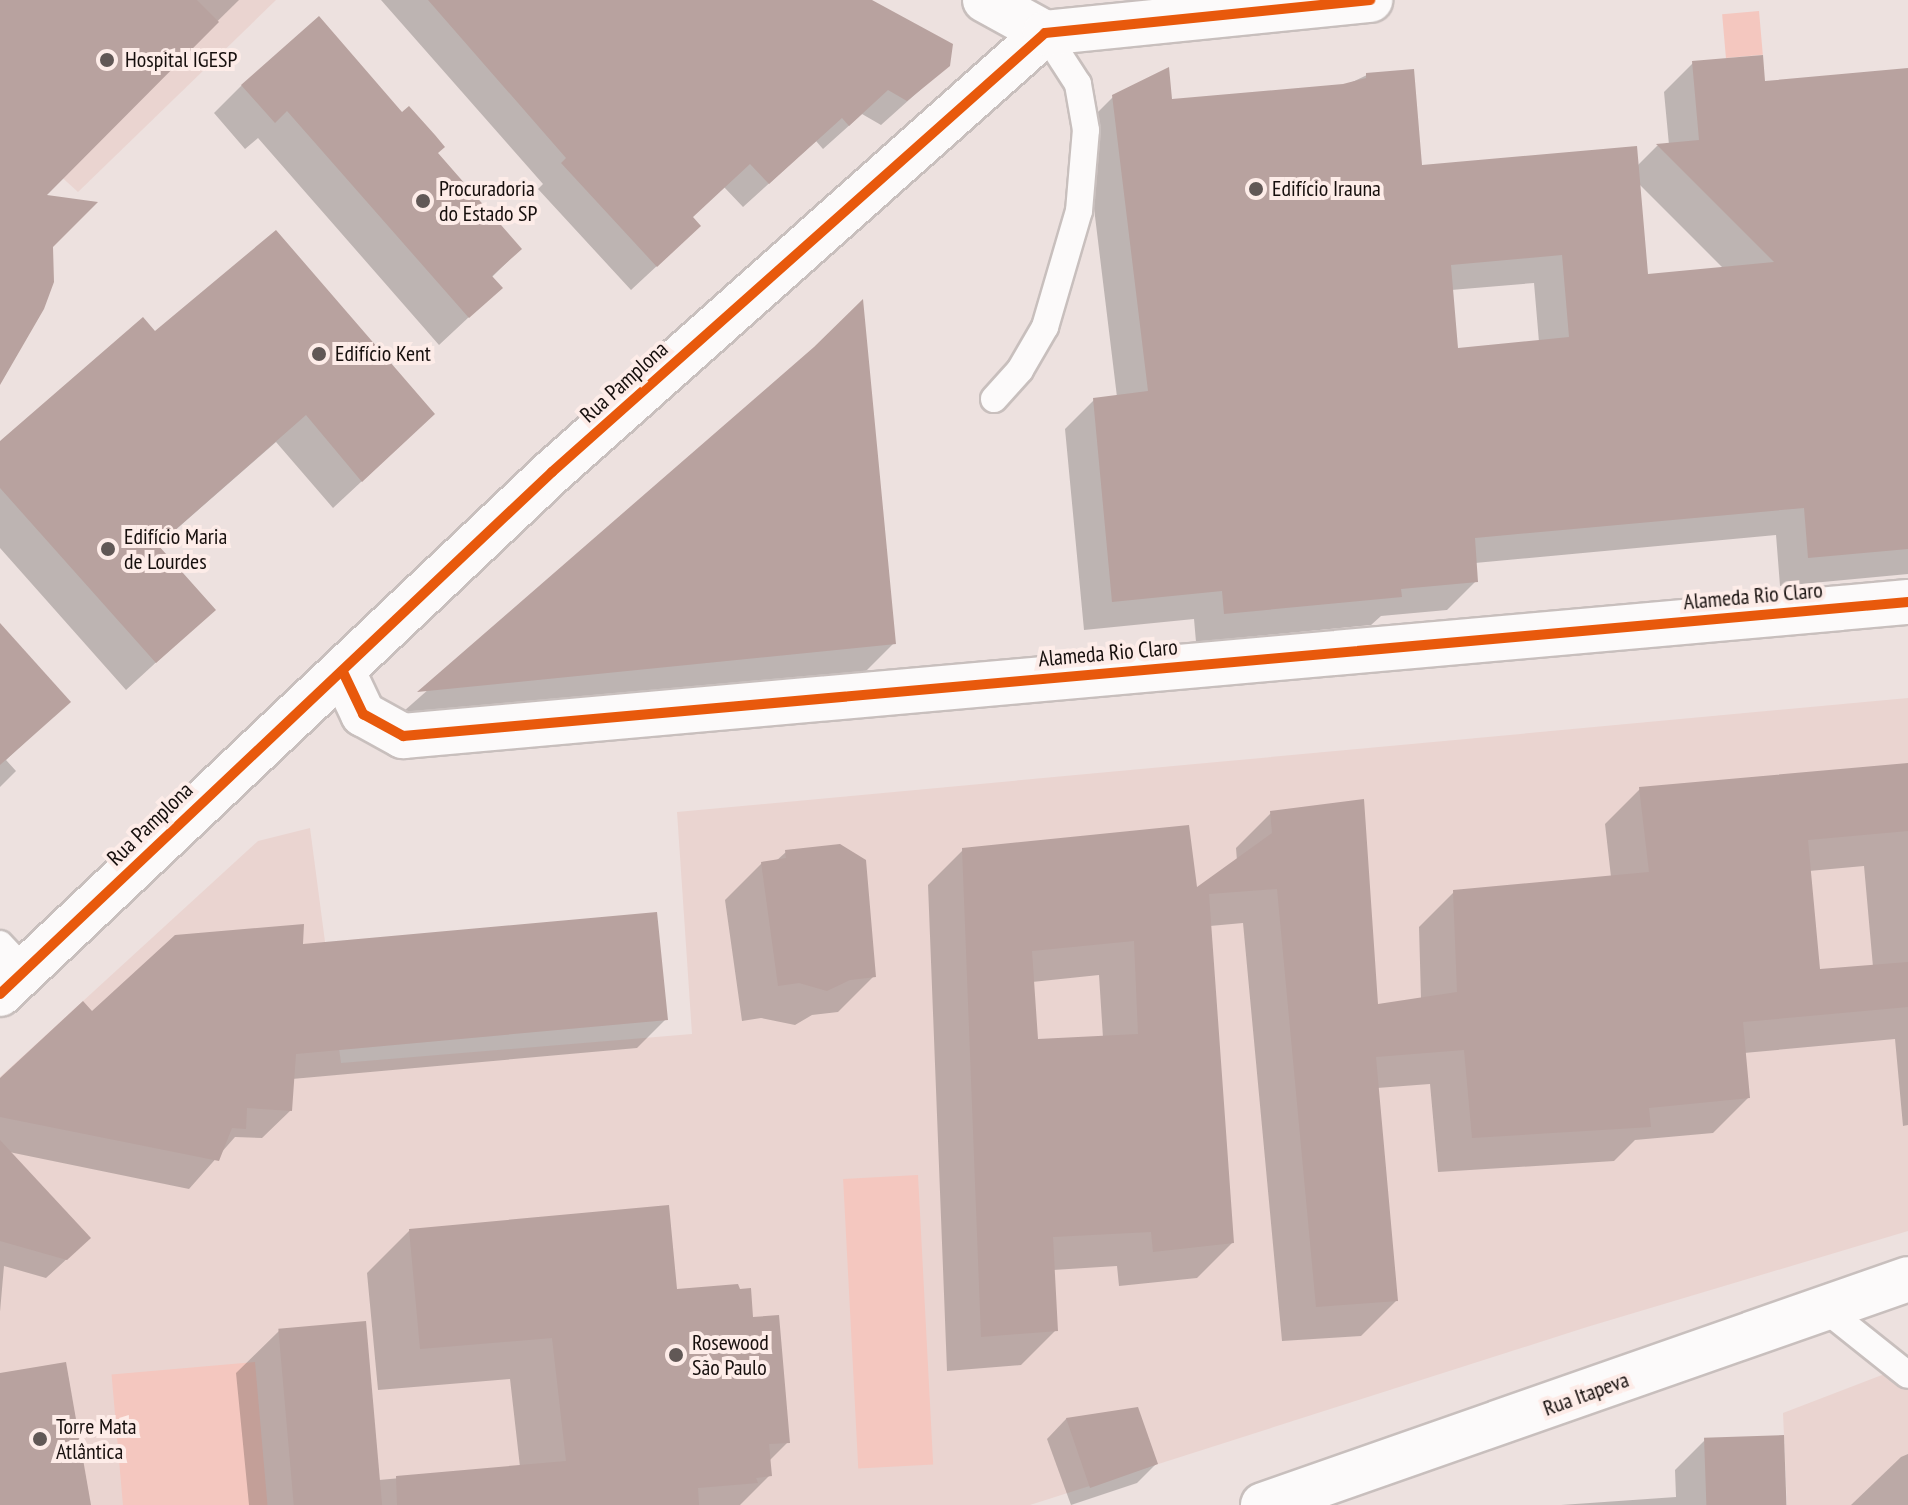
<!DOCTYPE html>
<html>
<head>
<meta charset="utf-8">
<style>
	body { margin:0 }
	#map { position:relative; width:1908px; height:1505px; overflow:hidden; background:#ede1df; font-family:"PT Sans Narrow",sans-serif }
	div>[style] { position:absolute }
	.built>* { inset:0; background:#ead4d0 }
	.green>* { inset:0; background:#f4c7bf; transform-origin:0 0 }
	.shadow>* { inset:0; background:#0003 }
	.building>* { inset:0; background:#b8a29f; transform-origin:0 0 }
	.roads { filter:drop-shadow(2px 0 #c8bfbd) drop-shadow(-2px 0 #c8bfbd) drop-shadow(0 2px #c8bfbd) drop-shadow(0 -2px #c8bfbd) }
	.service>* { height:26px; margin:-13px; padding:0 13px; transform-origin:13px; border-radius:13px; background:#fcfafa }
	.minor>* { height:44px; margin:-22px; padding:0 22px; transform-origin:22px; border-radius:22px; background:#fcfafa }
	.tertiary>* { height:44px; margin:-22px; padding:0 22px; transform-origin:22px; border-radius:22px; background:#fcfafa }
	.cycleway>* { height:10px; margin:-5px; padding:0 5px; transform-origin:5px; border-radius:5px; background:#e8590c }
	.dots>* { width:22px; height:22px; translate:-50% -50%; box-sizing:border-box; border:4px solid #fdece8; border-radius:50% }
	span { translate:-50% -50%; white-space:nowrap; text-align:center; line-height:1.15; -webkit-text-stroke:8px #fdece8; paint-order:stroke }
	.poi-label { font-size:22px; color:#160f0d }
	.left { translate:0 -50%; text-align:left }
	.street-label { font-size:22px; color:#160f0d }
</style>
</head>
<body>
<div id="map">
	<div class="built">
		<i style="clip-path:polygon(0 0,276px 0,78px 192px,0 121px)"></i>
		<i style="clip-path:polygon(1908px 698px,1908px 1231px,1587px 1327px,1030px 1505px,0 1505px,0 1077px,258px 841px,310px 828px,341px 1063px,692px 1034px,677px 812px)"></i>
		<i style="clip-path:polygon(1908px 1365px,1908px 1505px,1787px 1505px,1783px 1413px)"></i>
	</div>
	<div class="green">
		<i style="left:1759px;top:11px;width:44px;height:37px;rotate:85deg"></i>
		<i style="left:918px;top:1175px;width:290px;height:75px;rotate:87deg"></i>
		<i style="left:255px;top:1362px;width:144px;height:144px;rotate:85deg"></i>
	</div>
	<div class="shadow">
		<i style="clip-path:polygon(0 0,239px 0,0 235px)"></i>
		<i style="clip-path:polygon(381px 0,868px 0,948px 65px,881px 125px,862px 114px,823px 149px,816px 141px,743px 207px,724px 187px,691px 218px,673px 251px,631px 290px,538px 189px,543px 184px)"></i>
		<i style="clip-path:polygon(evenodd,1693px 63px,1763px 83px,1908px 70px,1908px 574px,1780px 586px,1776px 535px,1475px 563px,1476px 581px,1447px 610px,1381px 616px,1371px 625px,1196px 642px,1194px 619px,1084px 630px,1065px 429px,1094px 400px,1117px 397px,1084px 126px,1113px 97px,1170px 101px,1344px 86px,1367px 75px,1420px 167px,1637px 166px,1657px 146px,1669px 145px,1664px 92px,1693px 63px,1638px 183px,1724px 269px,1646px 276px,1638px 183px,1693px 63px,1534px 283px,1539px 342px,1456px 350px,1451px 290px,1534px 283px)"></i>
		<i style="clip-path:polygon(242px 85px,402px 115px,520px 249px,491px 278px,500px 288px,439px 345px,258px 138px,245px 149px,214px 113px)"></i>
		<i style="clip-path:polygon(155px 334px,404px 442px,333px 508px,276px 442px,157px 546px,213px 610px,126px 690px,0 548px,0 443px)"></i>
		<i style="clip-path:polygon(816px 348px,894px 643px,859px 678px,387px 726px)"></i>
		<i style="clip-path:polygon(0 652px,68px 702px,6px 760px,16px 771px,0 787px)"></i>
		<i style="clip-path:polygon(evenodd,1908px 764px,1908px 1125px,1903px 1126px,1895px 1039px,1744px 1053px,1748px 1098px,1713px 1133px,1635px 1140px,1614px 1161px,1438px 1172px,1430px 1084px,1377px 1088px,1396px 1301px,1361px 1336px,1282px 1341px,1243px 923px,1210px 926px,1232px 1243px,1197px 1278px,1119px 1286px,1117px 1266px,1053px 1270px,1056px 1330px,1021px 1365px,947px 1371px,928px 885px,963px 850px,1195px 891px,1237px 861px,1236px 848px,1271px 813px,1376px 1006px,1421px 999px,1419px 927px,1454px 892px,1611px 877px,1605px 824px,1640px 789px,1908px 764px,1864px 866px,1873px 967px,1818px 971px,1809px 871px,1864px 866px,1908px 764px,1099px 975px,1103px 1038px,1036px 1041px,1032px 982px,1099px 975px)"></i>
		<i style="clip-path:polygon(786px 852px,874px 976px,838px 1012px,812px 1015px,795px 1025px,761px 1018px,742px 1021px,725px 900px,762px 863px,776px 861px)"></i>
		<i style="clip-path:polygon(301px 946px,666px 1019px,637px 1048px,292px 1079px,291px 1110px,262px 1138px,235px 1137px,189px 1189px,9px 1152px,69px 1257px,46px 1278px,4px 1266px,0 1312px,0 1080px,92px 1014px)"></i>
		<i style="clip-path:polygon(409px 1231px,675px 1291px,752px 1319px,788px 1442px,768px 1462px,770px 1475px,740px 1505px,249px 1505px,236px 1373px,279px 1331px,379px 1480px,520px 1467px,510px 1379px,378px 1390px,367px 1273px)"></i>
		<i style="clip-path:polygon(1137px 1410px,1156px 1464px,1137px 1483px,1071px 1505px,1047px 1439px,1066px 1419px)"></i>
		<i style="clip-path:polygon(1705px 1440px,1785px 1505px,1561px 1505px,1676px 1497px,1675px 1470px)"></i>
		<i style="clip-path:polygon(1908px 1454px,1908px 1505px,1851px 1505px,1901px 1457px)"></i>
	</div>
	<div class="building">
		<i style="clip-path:polygon(0 0,197px 0,219px 22px,47px 195px,98px 202px,53px 247px,54px 282px,44px 309px,0 385px)"></i>
		<i style="clip-path:polygon(428px 0,872px 0,953px 44px,950px 66px,907px 101px,888px 90px,849px 126px,842px 118px,769px 184px,750px 164px,693px 217px,701px 226px,657px 267px,561px 163px,566px 158px)"></i>
		<i style="clip-path:polygon(319px 16px,402px 112px,409px 106px,435px 135px,445px 147px,438px 153px,522px 249px,492px 276px,503px 288px,469px 318px,287px 111px,275px 123px,241px 85px)"></i>
		<i style="clip-path:polygon(evenodd,1763px 55px,1765px 81px,1908px 68px,1908px 549px,1808px 558px,1804px 508px,1475px 538px,1478px 582px,1401px 589px,1402px 597px,1224px 614px,1222px 591px,1112px 602px,1093px 398px,1148px 391px,1112px 95px,1169px 67px,1172px 99px,1343px 84px,1366px 78px,1366px 73px,1414px 69px,1422px 165px,1637px 146px,1648px 274px,1774px 262px,1656px 144px,1699px 140px,1692px 61px,1763px 55px,1562px 255px,1569px 337px,1458px 348px,1451px 265px,1562px 255px)"></i>
		<i style="clip-path:polygon(276px 230px,435px 414px,362px 482px,306px 415px,158px 545px,216px 610px,156px 663px,0 488px,0 441px,143px 317px,155px 331px)"></i>
		<i style="clip-path:polygon(863px 299px,896px 644px,417px 692px,814px 347px)"></i>
		<i style="clip-path:polygon(0 623px,71px 702px,0 765px)"></i>
		<i style="clip-path:polygon(evenodd,1908px 763px,1908px 831px,1808px 840px,1820px 969px,1908px 962px,1908px 1007px,1743px 1022px,1750px 1098px,1649px 1108px,1651px 1127px,1472px 1138px,1464px 1050px,1376px 1057px,1398px 1301px,1316px 1307px,1277px 889px,1209px 894px,1234px 1243px,1153px 1252px,1151px 1232px,1053px 1237px,1058px 1331px,981px 1337px,962px 848px,1189px 825px,1197px 887px,1272px 833px,1270px 811px,1364px 799px,1378px 1004px,1457px 992px,1453px 890px,1649px 872px,1639px 787px,1908px 763px,1134px 941px,1138px 1034px,1038px 1039px,1032px 951px,1134px 941px)"></i>
		<i style="clip-path:polygon(840px 844px,866px 860px,876px 977px,850px 980px,827px 991px,799px 983px,778px 986px,761px 862px,786px 858px,785px 850px)"></i>
		<i style="clip-path:polygon(657px 912px,668px 1020px,296px 1054px,292px 1111px,247px 1108px,246px 1129px,232px 1128px,219px 1161px,0 1117px,0 1078px,83px 1001px,92px 1011px,175px 935px,304px 924px,303px 944px)"></i>
		<i style="clip-path:polygon(0 1140px,91px 1238px,67px 1260px,0 1241px)"></i>
		<i style="clip-path:polygon(669px 1205px,677px 1289px,738px 1284px,740px 1289px,751px 1288px,753px 1317px,779px 1315px,790px 1443px,769px 1444px,772px 1476px,756px 1478px,758px 1483px,698px 1488px,699px 1505px,397px 1505px,396px 1476px,566px 1461px,552px 1338px,420px 1349px,409px 1229px)"></i>
		<i style="left:366px;top:1321px;width:185px;height:88px;rotate:85deg"></i>
		<i style="clip-path:polygon(66px 1362px,91px 1505px,0 1505px,0 1373px)"></i>
		<i style="clip-path:polygon(1138px 1407px,1158px 1464px,1090px 1488px,1066px 1418px)"></i>
		<i style="left:1784px;top:1435px;width:70px;height:80px;rotate:88deg"></i>
	</div>
	<div class="roads">
		<div class="service">
			<i style="left:994px;top:399px;width:39px;rotate:-48deg"></i>
			<i style="left:1020px;top:370px;width:50px;rotate:-59.8deg"></i>
			<i style="left:1045px;top:327px;width:121px;rotate:-73.7deg"></i>
			<i style="left:1079px;top:211px;width:81px;rotate:-85.1deg"></i>
			<i style="left:1086px;top:130px;width:47px;rotate:-99.9deg"></i>
			<i style="left:1078px;top:84px;width:61px;rotate:-122.9deg"></i>
			<i style="left:0;top:944px;width:37px;rotate:47deg"></i>
			<i style="left:1824px;top:1308px;width:107px;rotate:38.6deg"></i>
		</div>
		<div class="minor">
			<i style="left:985px;top:0;width:68px;rotate:28.8deg"></i>
			<i style="left:343px;top:672px;width:47px;rotate:64.5deg"></i>
			<i style="left:363px;top:714px;width:46px;rotate:28.8deg"></i>
			<i style="left:403px;top:736px;width:1511px;rotate:-5.09deg"></i>
			<i style="left:0;top:994px;width:760px;rotate:-43.4deg"></i>
			<i style="left:552px;top:472px;width:660px;rotate:-41.68deg"></i>
			<i style="left:1045px;top:33px;width:327px;rotate:-5.8deg"></i>
		</div>
		<div class="tertiary">
			<i style="left:1263px;top:1505px;width:683px;rotate:-19.31deg"></i>
		</div>
	</div>
	<div class="cycleway">
		<i style="left:343px;top:672px;width:47px;rotate:64.5deg"></i>
		<i style="left:363px;top:714px;width:46px;rotate:28.8deg"></i>
		<i style="left:403px;top:736px;width:1511px;rotate:-5.09deg"></i>
		<i style="left:0;top:994px;width:760px;rotate:-43.4deg"></i>
		<i style="left:552px;top:472px;width:660px;rotate:-41.68deg"></i>
		<i style="left:1045px;top:33px;width:327px;rotate:-5.8deg"></i>
	</div>
	<div class="dots">
		<i style="left:107px;top:60px;background:#615856"></i>
		<i style="left:1256px;top:189px;background:#615856"></i>
		<i style="left:423px;top:201px;background:#615856"></i>
		<i style="left:319px;top:354px;background:#615856"></i>
		<i style="left:108px;top:549px;background:#615856"></i>
		<i style="left:676px;top:1355px;background:#615856"></i>
		<i style="left:40px;top:1439px;background:#615856"></i>
	</div>
	<div class="poi-label">
		<span class="left" style="left:125px;top:60px">Hospital IGESP</span>
		<span class="left" style="left:439px;top:201px">Procuradoria<br>do Estado SP</span>
		<span class="left" style="left:1272px;top:189px">Edifício Irauna</span>
		<span class="left" style="left:335px;top:354px">Edifício Kent</span>
		<span class="left" style="left:124px;top:549px">Edifício Maria<br>de Lourdes</span>
		<span class="left" style="left:692px;top:1355px">Rosewood<br>São Paulo</span>
		<span class="left" style="left:56px;top:1439px">Torre Mata<br>Atlântica</span>
	</div>
	<div class="street-label">
		<span style="left:624px;top:382px;rotate:-42deg">Rua Pamplona</span>
		<span style="left:1753px;top:596px;rotate:-5deg">Alameda Rio Claro</span>
		<span style="left:1108px;top:653px;rotate:-5deg">Alameda Rio Claro</span>
		<span style="left:150px;top:824px;rotate:-44deg">Rua Pamplona</span>
		<span style="left:1586px;top:1394px;rotate:-20deg">Rua Itapeva</span>
	</div>
</div>
</body>
</html>
